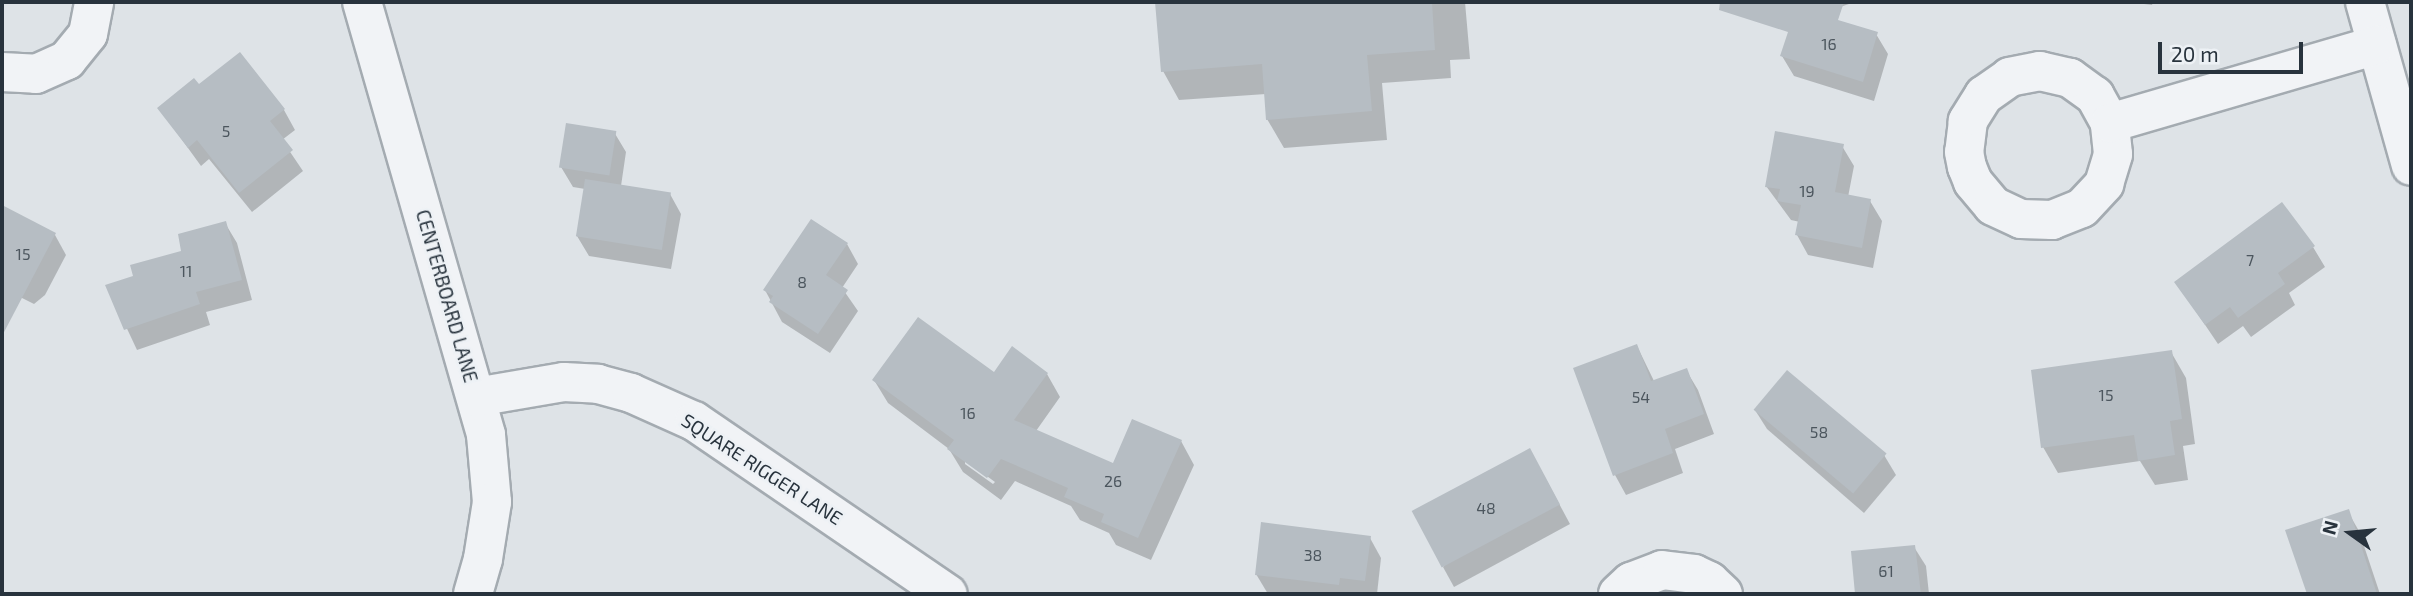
<!DOCTYPE html>
<html>
<head>
<meta charset="utf-8">
<style>
	body { margin:0 }
	#map { position:relative; width:2413px; height:596px; overflow:hidden; background:#dee3e7; font-family:"Exo 2",sans-serif }
	div>[style] { position:absolute }
	.shadow>* { inset:0; background:#0003 }
	.building>* { inset:0; background:#b6bdc3; transform-origin:0 0 }
	.roads { filter:drop-shadow(2px 0 #a4abb1) drop-shadow(-2px 0 #a4abb1) drop-shadow(0 2px #a4abb1) drop-shadow(0 -2px #a4abb1) }
	.street>* { height:38px; margin:-19px; padding:0 19px; transform-origin:19px; border-radius:19px; background:#f1f3f6 }
	span { translate:-50% -50%; white-space:nowrap; text-align:center; line-height:1.15; -webkit-text-stroke:5px #edf1f5; paint-order:stroke }
	.number-label { font-size:16px; color:#4c565e }
	.number-label span { -webkit-text-stroke-width:0 }
	.street-label { font-size:19px; color:#28333d }
	.frame { position:absolute; inset:0; border:4px solid #28333d; pointer-events:none }
	.north { position:absolute; left:2315px; top:498px; width:70px; height:70px; -webkit-text-stroke:5px #edf1f5; paint-order:stroke; rotate:285deg; font-size:19px; font-weight:700; line-height:28px; text-align:center; color:#28333d }
	.north::after { content:''; display:block; margin:auto; width:24px; height:32px; background:#28333d; clip-path:polygon(50% 0,100% 100%,50% 72%,0 100%) }
	.scale { position:absolute; left:2158px; top:42px; width:145px; height:32px; box-sizing:border-box; border:4px solid #28333d; border-top:0; padding-left:9px; font-size:21px; line-height:24px; white-space:nowrap; color:#28333d; -webkit-text-stroke:5px #edf1f5; paint-order:stroke }
</style>
</head>
<body>
<div id="map">
	<div class="shadow">
		<i style="clip-path:polygon(1157px 2px,1465px 2px,1470px 59px,1450px 60px,1451px 78px,1382px 83px,1387px 140px,1284px 148px,1267px 119px,1266px 94px,1179px 100px,1163px 71px)"></i>
		<i style="clip-path:polygon(1772px 2px,1855px 2px,1816px 15px,1876px 34px,1888px 54px,1874px 101px,1794px 76px,1782px 56px,1792px 23px,1770px 7px)"></i>
		<i style="clip-path:polygon(2128px 2px,2153px 2px,2152px 5px)"></i>
		<i style="clip-path:polygon(239px 54px,284px 110px,295px 130px,282px 140px,303px 171px,252px 212px,209px 159px,201px 166px,159px 108px,199px 87px)"></i>
		<i style="clip-path:polygon(614px 132px,626px 152px,621px 186px,670px 194px,681px 214px,671px 269px,589px 256px,577px 236px,585px 189px,573px 187px,561px 167px)"></i>
		<i style="clip-path:polygon(1842px 146px,1854px 166px,1848px 197px,1870px 201px,1882px 221px,1873px 268px,1808px 255px,1797px 235px,1800px 222px,1791px 220px,1766px 186px)"></i>
		<i style="clip-path:polygon(2px 207px,55px 235px,66px 255px,45px 295px,34px 304px,2px 288px)"></i>
		<i style="clip-path:polygon(225px 223px,237px 243px,252px 300px,206px 312px,210px 325px,137px 350px,107px 286px,135px 278px,184px 252px)"></i>
		<i style="clip-path:polygon(847px 244px,858px 264px,842px 288px,858px 311px,830px 353px,782px 322px,765px 290px)"></i>
		<i style="clip-path:polygon(2313px 247px,2325px 267px,2289px 293px,2295px 305px,2251px 337px,2243px 326px,2218px 344px,2176px 282px)"></i>
		<i style="clip-path:polygon(1637px 346px,1654px 381px,1686px 370px,1698px 390px,1714px 434px,1675px 449px,1683px 473px,1626px 495px,1615px 475px)"></i>
		<i style="clip-path:polygon(2171px 352px,2186px 378px,2195px 444px,2183px 446px,2188px 480px,2155px 485px,2140px 461px,2058px 473px,2043px 447px)"></i>
		<i style="clip-path:polygon(evenodd,994px 374px,1047px 374px,1060px 397px,1036px 431px,1114px 465px,1181px 441px,1194px 465px,1151px 560px,1116px 545px,1109px 533px,1080px 520px,1071px 506px,1015px 481px,1001px 500px,963px 472px,949px 449px,888px 403px,874px 380px,994px 374px,965px 460px,995px 482px,993px 484px,965px 464px,965px 460px)"></i>
		<i style="clip-path:polygon(1755px 410px,1884px 455px,1896px 475px,1864px 513px,1767px 429px)"></i>
		<i style="clip-path:polygon(1541px 470px,1570px 524px,1454px 587px,1443px 567px)"></i>
		<i style="clip-path:polygon(2348px 512px,2359px 531px,2380px 594px,2309px 594px,2288px 531px)"></i>
		<i style="clip-path:polygon(1370px 538px,1381px 558px,1377px 594px,1268px 594px,1256px 574px)"></i>
		<i style="clip-path:polygon(1914px 547px,1926px 566px,1929px 594px,1857px 594px,1853px 552px)"></i>
	</div>
	<div class="building">
		<i style="clip-path:polygon(1155px 2px,1432px 2px,1435px 50px,1367px 55px,1372px 111px,1266px 120px,1262px 64px,1161px 72px)"></i>
		<i style="clip-path:polygon(1720px 2px,1844px 2px,1838px 20px,1878px 32px,1863px 82px,1780px 56px,1788px 32px,1719px 10px)"></i>
		<i style="clip-path:polygon(240px 52px,285px 109px,270px 121px,293px 150px,239px 193px,197px 140px,188px 148px,157px 108px,194px 78px,199px 84px)"></i>
		<i style="left:566px;top:123px;width:51px;height:45px;rotate:9deg"></i>
		<i style="clip-path:polygon(1775px 131px,1844px 144px,1835px 192px,1871px 199px,1862px 248px,1795px 235px,1801px 205px,1777px 201px,1780px 189px,1765px 187px)"></i>
		<i style="left:585px;top:179px;width:87px;height:58px;rotate:9deg"></i>
		<i style="clip-path:polygon(2282px 202px,2315px 246px,2278px 273px,2285px 284px,2238px 318px,2230px 307px,2205px 325px,2174px 282px)"></i>
		<i style="clip-path:polygon(2px 205px,56px 233px,2px 336px)"></i>
		<i style="clip-path:polygon(811px 219px,848px 243px,826px 275px,848px 290px,818px 334px,769px 302px,773px 296px,763px 290px)"></i>
		<i style="clip-path:polygon(226px 221px,242px 280px,196px 292px,200px 304px,124px 330px,105px 285px,133px 276px,130px 265px,181px 251px,178px 234px)"></i>
		<i style="clip-path:polygon(918px 317px,994px 372px,1012px 346px,1048px 373px,1014px 420px,1113px 463px,1132px 419px,1182px 440px,1138px 538px,1101px 522px,1104px 514px,1064px 497px,1068px 488px,1001px 459px,987px 478px,947px 449px,954px 440px,872px 380px)"></i>
		<i style="clip-path:polygon(1637px 344px,1651px 381px,1687px 368px,1704px 414px,1665px 429px,1673px 453px,1613px 476px,1573px 368px)"></i>
		<i style="clip-path:polygon(2172px 350px,2182px 419px,2170px 421px,2175px 455px,2138px 461px,2134px 435px,2041px 448px,2031px 370px)"></i>
		<i style="left:1787px;top:370px;width:130px;height:52px;rotate:40deg"></i>
		<i style="left:1530px;top:448px;width:64px;height:134px;rotate:62deg"></i>
		<i style="clip-path:polygon(2349px 509px,2377px 594px,2307px 594px,2285px 530px)"></i>
		<i style="clip-path:polygon(1261px 522px,1371px 536px,1365px 581px,1340px 578px,1339px 585px,1255px 575px)"></i>
		<i style="clip-path:polygon(1915px 545px,1921px 594px,1855px 594px,1851px 551px)"></i>
	</div>
	<div class="roads">
		<div class="street">
			<i style="left:362px;top:2px;width:450px;rotate:74deg"></i>
			<i style="left:486px;top:435px;width:67px;rotate:84.9deg"></i>
			<i style="left:492px;top:502px;width:58px;rotate:99deg"></i>
			<i style="left:483px;top:559px;width:36px;rotate:106deg"></i>
			<i style="left:2365px;top:2px;width:170px;rotate:74.3deg"></i>
			<i style="left:2px;top:72px;width:34px;rotate:3deg"></i>
			<i style="left:36px;top:74px;width:34px;rotate:-24deg"></i>
			<i style="left:67px;top:60px;width:33px;rotate:-51deg"></i>
			<i style="left:88px;top:34px;width:33px;rotate:-79deg"></i>
			<i style="left:2110px;top:123px;width:31px;rotate:-119deg"></i>
			<i style="left:2095px;top:96px;width:31px;rotate:-144deg"></i>
			<i style="left:2070px;top:78px;width:31px;rotate:-167deg"></i>
			<i style="left:2040px;top:71px;width:31px;rotate:169deg"></i>
			<i style="left:2010px;top:77px;width:32px;rotate:145deg"></i>
			<i style="left:1984px;top:95px;width:31px;rotate:122deg"></i>
			<i style="left:1968px;top:121px;width:31px;rotate:97deg"></i>
			<i style="left:1964px;top:152px;width:15px;rotate:79deg"></i>
			<i style="left:1967px;top:167px;width:16px;rotate:68deg"></i>
			<i style="left:1973px;top:182px;width:31px;rotate:50deg"></i>
			<i style="left:1993px;top:206px;width:31px;rotate:25deg"></i>
			<i style="left:2021px;top:219px;width:31px;rotate:2deg"></i>
			<i style="left:2052px;top:220px;width:32px;rotate:-22deg"></i>
			<i style="left:2082px;top:208px;width:33px;rotate:-47deg"></i>
			<i style="left:2104px;top:184px;width:31px;rotate:-73deg"></i>
			<i style="left:2113px;top:154px;width:31px;rotate:-96deg"></i>
			<i style="left:2110px;top:123px;width:278px;rotate:-16.3deg"></i>
			<i style="left:476px;top:397px;width:89px;rotate:-9.7deg"></i>
			<i style="left:564px;top:382px;width:34px;rotate:3deg"></i>
			<i style="left:598px;top:384px;width:34px;rotate:15deg"></i>
			<i style="left:631px;top:393px;width:69px;rotate:24deg"></i>
			<i style="left:694px;top:421px;width:307px;rotate:34.3deg"></i>
			<i style="left:1618px;top:594px;width:18px;rotate:-43deg"></i>
			<i style="left:1631px;top:582px;width:33px;rotate:-21deg"></i>
			<i style="left:1662px;top:570px;width:32px;rotate:7deg"></i>
			<i style="left:1694px;top:574px;width:17px;rotate:25deg"></i>
			<i style="left:1709px;top:581px;width:19px;rotate:43deg"></i>
		</div>
	</div>
	<div class="number-label">
		<span style="left:1829px;top:44px">16</span>
		<span style="left:226px;top:131px">5</span>
		<span style="left:1807px;top:191px">19</span>
		<span style="left:23px;top:254px">15</span>
		<span style="left:2250px;top:260px">7</span>
		<span style="left:186px;top:271px">11</span>
		<span style="left:802px;top:282px">8</span>
		<span style="left:2106px;top:395px">15</span>
		<span style="left:1641px;top:397px">54</span>
		<span style="left:968px;top:413px">16</span>
		<span style="left:1819px;top:432px">58</span>
		<span style="left:1113px;top:481px">26</span>
		<span style="left:1486px;top:508px">48</span>
		<span style="left:1313px;top:555px">38</span>
		<span style="left:1886px;top:571px">61</span>
	</div>
	<div class="street-label">
		<span style="left:447px;top:296px;rotate:74deg">CENTERBOARD LANE</span>
		<span style="left:762px;top:469px;rotate:33deg">SQUARE RIGGER LANE</span>
	</div>
	<div class="frame"></div>
	<div class="north">N</div>
	<div class="scale">20 m</div>
</div>
</body>
</html>
